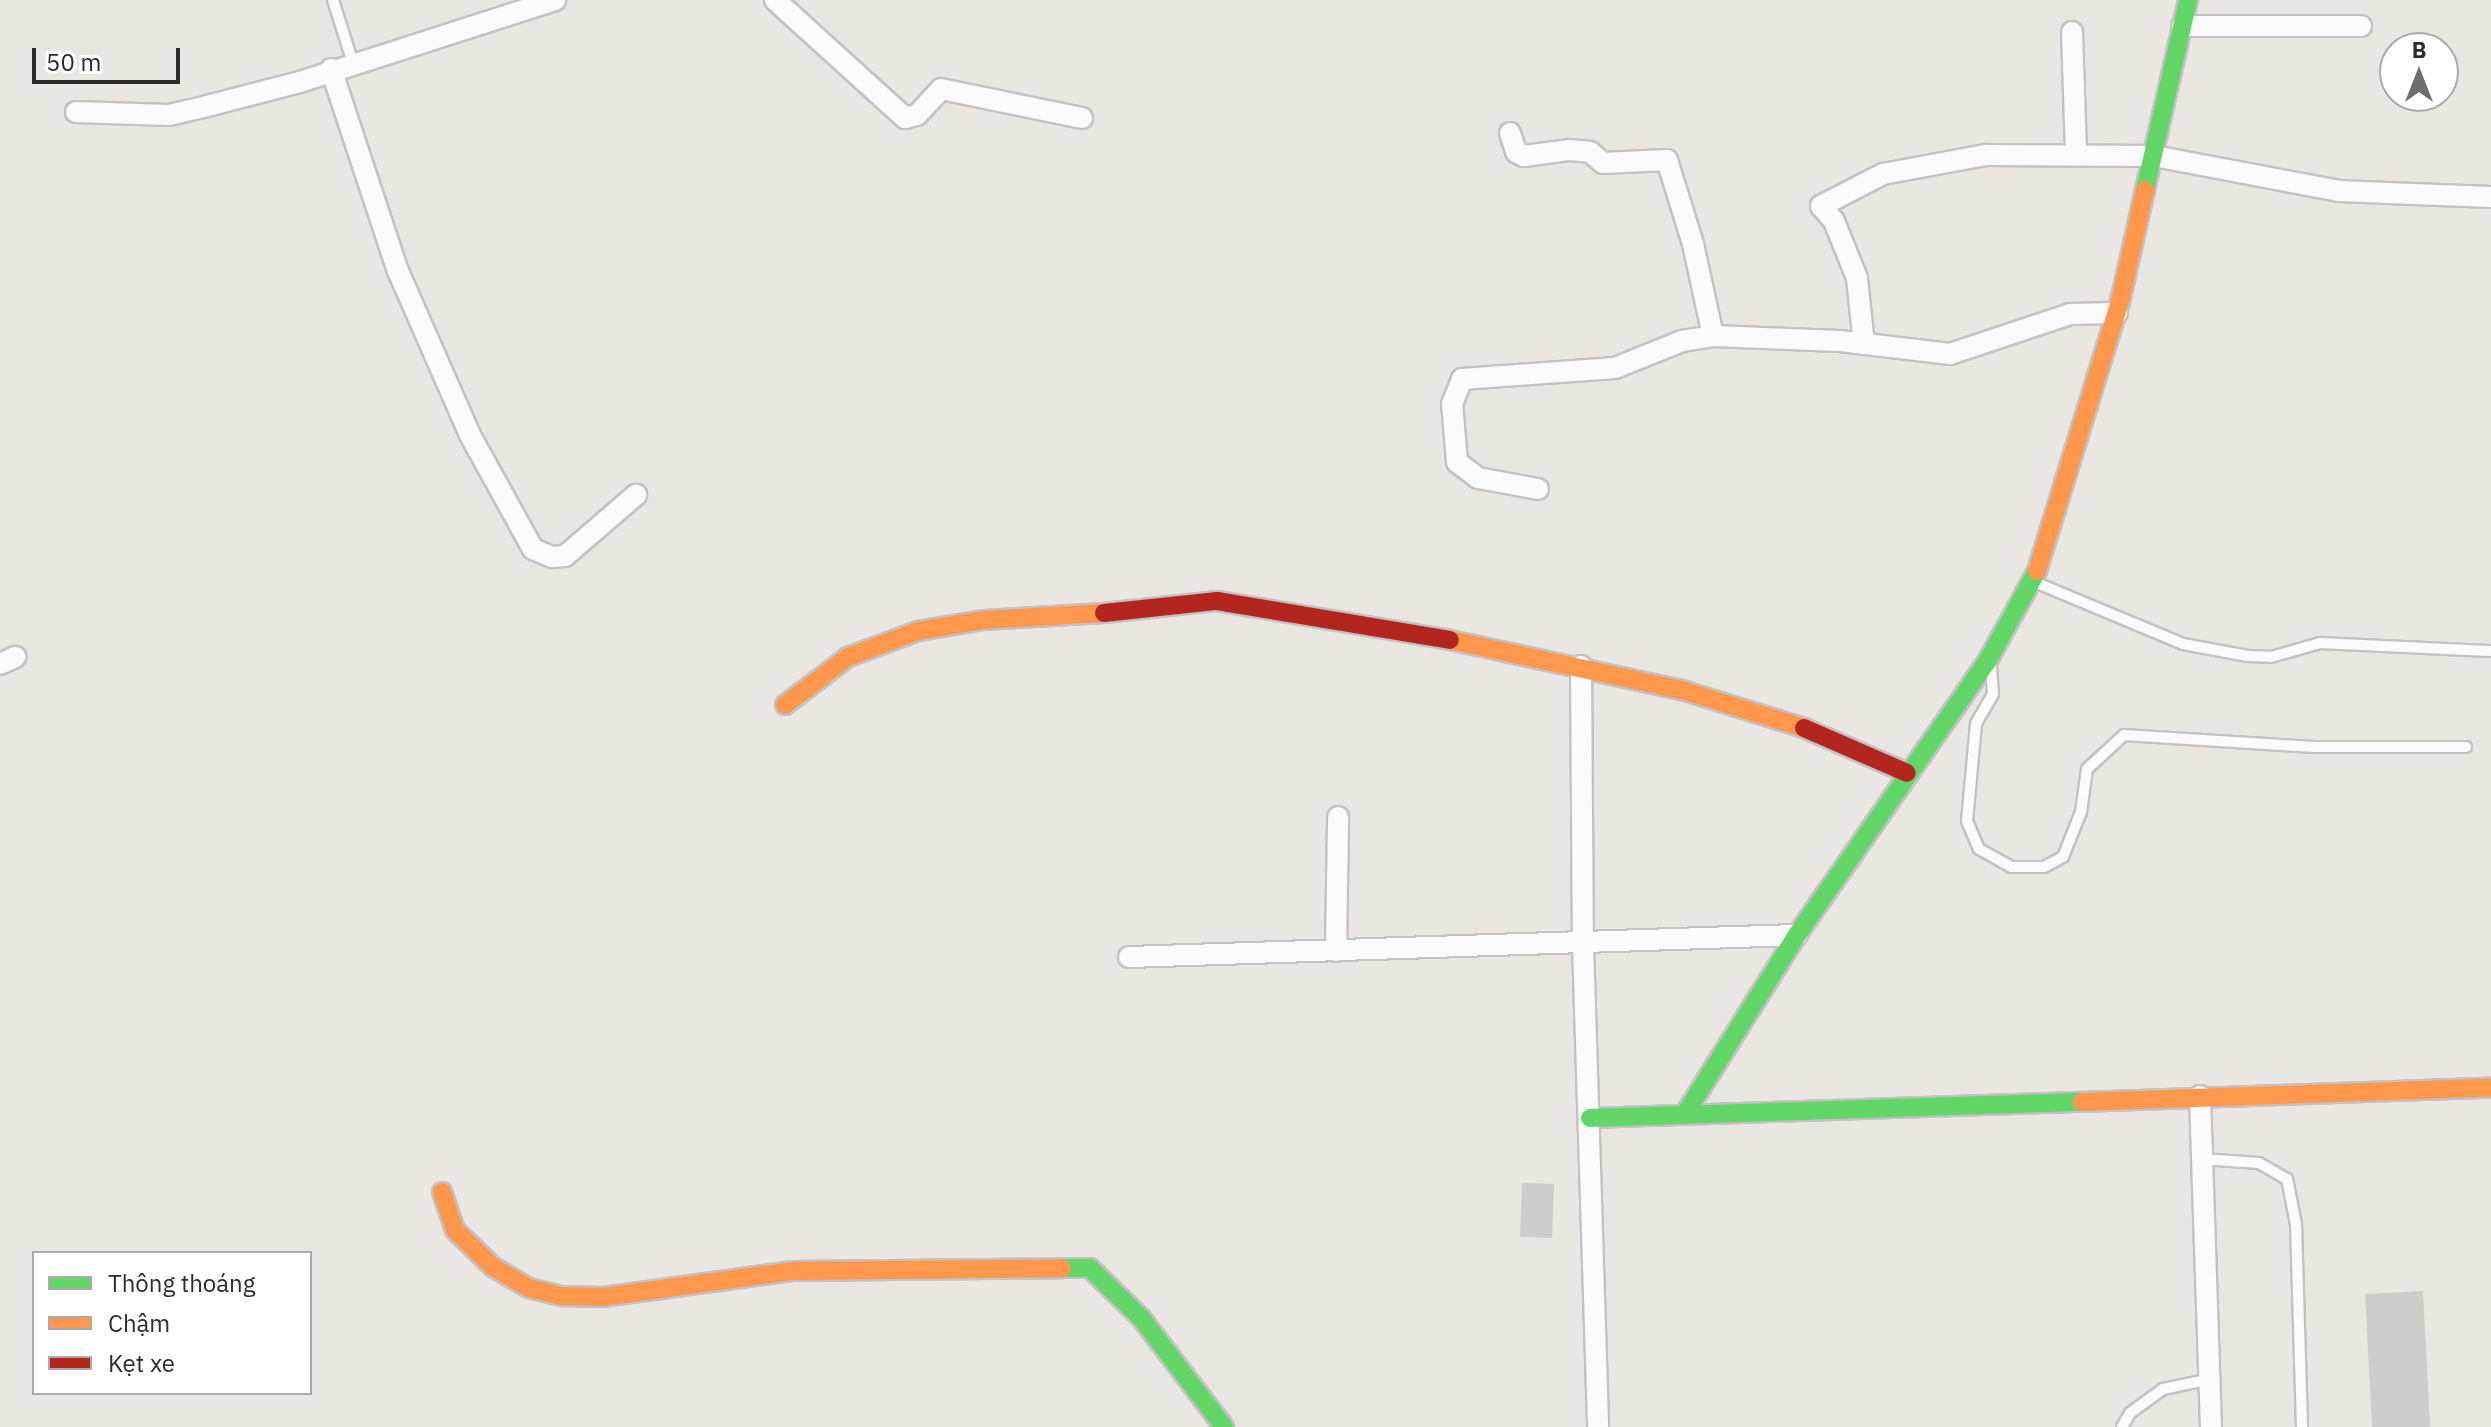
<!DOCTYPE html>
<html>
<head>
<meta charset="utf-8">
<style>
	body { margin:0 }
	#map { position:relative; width:2491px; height:1427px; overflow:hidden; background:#eae6e2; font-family:"IBM Plex Sans",sans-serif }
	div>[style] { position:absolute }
	.building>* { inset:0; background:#cfccc9; transform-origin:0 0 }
	.roads { filter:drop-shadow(2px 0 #c4c2c3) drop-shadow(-2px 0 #c4c2c3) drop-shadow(0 2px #c4c2c3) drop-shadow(0 -2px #c4c2c3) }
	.lane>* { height:10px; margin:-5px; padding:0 5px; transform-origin:5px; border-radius:5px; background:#fcfbfb }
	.street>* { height:20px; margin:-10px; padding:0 10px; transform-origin:10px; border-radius:10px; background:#fcfbfb }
	.fast>* { height:18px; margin:-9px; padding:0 9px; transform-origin:9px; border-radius:9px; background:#63d668 }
	.slow>* { height:18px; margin:-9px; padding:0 9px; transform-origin:9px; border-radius:9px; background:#ff974d }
	.jam>* { height:18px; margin:-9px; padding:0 9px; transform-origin:9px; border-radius:9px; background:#b3261e }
	span { translate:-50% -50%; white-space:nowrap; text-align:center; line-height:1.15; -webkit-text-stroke:8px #fff; paint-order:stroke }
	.legend { position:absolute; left:32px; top:1251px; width:280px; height:144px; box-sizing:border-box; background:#fff; border:2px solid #ababab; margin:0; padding:10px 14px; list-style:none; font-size:24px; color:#2c2c2c }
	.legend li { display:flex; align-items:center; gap:16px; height:40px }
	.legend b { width:40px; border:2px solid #ababab }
	.north { position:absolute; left:2379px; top:32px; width:80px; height:80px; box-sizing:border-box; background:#fff; border:2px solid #ababab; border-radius:50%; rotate:0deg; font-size:22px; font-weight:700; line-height:32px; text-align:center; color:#2c2c2c }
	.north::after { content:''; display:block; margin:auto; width:28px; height:36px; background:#6e6d6c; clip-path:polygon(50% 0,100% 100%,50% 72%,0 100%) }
	.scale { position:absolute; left:32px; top:48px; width:148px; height:36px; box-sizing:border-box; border:4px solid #2c2c2c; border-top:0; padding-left:10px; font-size:24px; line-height:28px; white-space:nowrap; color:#2c2c2c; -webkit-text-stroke:6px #fff; paint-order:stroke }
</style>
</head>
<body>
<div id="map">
	<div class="building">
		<i style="left:1522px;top:1183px;width:32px;height:54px;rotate:2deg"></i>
		<i style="left:2423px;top:1291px;width:136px;height:58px;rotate:87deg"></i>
	</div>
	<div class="roads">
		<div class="lane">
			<i style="left:333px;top:0;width:66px;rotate:72.4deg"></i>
			<i style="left:2037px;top:583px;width:158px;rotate:22.7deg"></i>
			<i style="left:2183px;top:644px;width:66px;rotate:10.5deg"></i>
			<i style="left:2248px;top:656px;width:23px;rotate:2deg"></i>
			<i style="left:2271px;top:657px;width:51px;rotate:-15.9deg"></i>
			<i style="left:2320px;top:643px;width:171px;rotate:2.7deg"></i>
			<i style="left:1991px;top:666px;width:28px;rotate:86deg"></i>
			<i style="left:1993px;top:694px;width:34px;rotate:120deg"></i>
			<i style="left:1976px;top:724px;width:97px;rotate:95.3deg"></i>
			<i style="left:1967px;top:821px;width:30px;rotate:67deg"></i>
			<i style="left:1979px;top:849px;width:37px;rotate:29deg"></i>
			<i style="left:2011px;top:867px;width:33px"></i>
			<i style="left:2044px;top:867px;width:21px;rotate:-28deg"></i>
			<i style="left:2063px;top:857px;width:48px;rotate:-68.2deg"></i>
			<i style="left:2081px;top:812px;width:43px;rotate:-82.1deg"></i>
			<i style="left:2087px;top:769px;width:50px;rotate:-42.6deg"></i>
			<i style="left:2124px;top:735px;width:190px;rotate:3.6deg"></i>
			<i style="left:2314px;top:747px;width:152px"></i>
			<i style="left:2202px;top:1159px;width:57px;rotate:4deg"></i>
			<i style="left:2259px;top:1163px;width:32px;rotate:30deg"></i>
			<i style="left:2287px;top:1179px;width:46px;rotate:78.7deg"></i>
			<i style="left:2296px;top:1224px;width:203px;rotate:88.3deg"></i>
			<i style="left:2122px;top:1427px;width:16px;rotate:-60deg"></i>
			<i style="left:2130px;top:1413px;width:41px;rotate:-36deg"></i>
			<i style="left:2163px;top:1389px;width:48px;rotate:-12deg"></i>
		</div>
		<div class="street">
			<i style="left:775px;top:0;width:176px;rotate:42.2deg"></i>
			<i style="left:905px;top:118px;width:12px;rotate:-14deg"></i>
			<i style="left:917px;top:115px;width:35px;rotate:-47deg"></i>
			<i style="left:941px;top:89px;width:144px;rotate:11.6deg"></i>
			<i style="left:2182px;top:26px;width:179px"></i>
			<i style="left:2072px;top:32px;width:123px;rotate:88.1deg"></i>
			<i style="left:331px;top:69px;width:213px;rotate:71.7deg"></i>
			<i style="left:398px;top:271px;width:179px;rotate:66.3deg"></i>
			<i style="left:470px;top:435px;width:130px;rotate:61.1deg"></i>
			<i style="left:533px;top:549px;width:21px;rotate:23deg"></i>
			<i style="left:552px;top:557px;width:13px;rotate:-4deg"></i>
			<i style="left:565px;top:556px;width:94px;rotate:-40.7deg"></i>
			<i style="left:76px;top:112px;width:93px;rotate:1.8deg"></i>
			<i style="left:169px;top:115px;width:39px;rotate:-13deg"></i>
			<i style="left:207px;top:106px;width:96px;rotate:-14.5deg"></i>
			<i style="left:300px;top:82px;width:268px;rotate:-17.8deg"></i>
			<i style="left:1510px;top:133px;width:20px;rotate:72deg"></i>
			<i style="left:1516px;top:152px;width:9px;rotate:27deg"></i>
			<i style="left:1524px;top:156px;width:45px;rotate:-7.6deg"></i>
			<i style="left:1569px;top:150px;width:21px;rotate:5deg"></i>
			<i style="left:1590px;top:152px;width:17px;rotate:40deg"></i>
			<i style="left:1603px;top:163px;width:64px;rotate:-2.7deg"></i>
			<i style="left:1667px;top:160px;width:88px;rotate:72.8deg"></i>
			<i style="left:1693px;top:244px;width:94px;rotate:77.7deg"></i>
			<i style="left:1864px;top:344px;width:66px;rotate:-96.1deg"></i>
			<i style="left:1857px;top:278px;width:61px;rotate:-112deg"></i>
			<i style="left:1834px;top:221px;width:20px;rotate:-131deg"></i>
			<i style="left:1821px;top:206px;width:70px;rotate:-27.3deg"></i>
			<i style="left:1883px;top:174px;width:105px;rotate:-10.5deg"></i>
			<i style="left:1986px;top:155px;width:168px;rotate:0.3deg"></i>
			<i style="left:2154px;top:156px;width:188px;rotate:10.7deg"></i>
			<i style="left:2339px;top:191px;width:152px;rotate:2.3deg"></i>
			<i style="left:1538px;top:489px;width:61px;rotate:-169.6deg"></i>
			<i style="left:1478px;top:478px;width:26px;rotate:-143deg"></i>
			<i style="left:1457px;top:462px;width:58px;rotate:-94.9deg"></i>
			<i style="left:1452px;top:404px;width:27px;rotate:-68deg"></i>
			<i style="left:1462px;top:379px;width:153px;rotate:-4.1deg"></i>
			<i style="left:1615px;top:368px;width:72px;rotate:-21.9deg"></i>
			<i style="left:1682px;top:341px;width:31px;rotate:-9deg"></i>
			<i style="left:1713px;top:336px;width:127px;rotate:2.3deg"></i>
			<i style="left:1840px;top:341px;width:111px;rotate:6.7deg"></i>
			<i style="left:1950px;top:354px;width:126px;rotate:-18.4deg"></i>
			<i style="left:2070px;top:314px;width:47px;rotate:-1.2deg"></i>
			<i style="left:0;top:664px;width:17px;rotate:-25deg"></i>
			<i style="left:1581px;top:666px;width:279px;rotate:89.6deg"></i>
			<i style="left:1583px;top:945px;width:482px;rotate:88.2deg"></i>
			<i style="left:1336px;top:951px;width:134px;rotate:-89.1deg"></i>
			<i style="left:1129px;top:957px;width:668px;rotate:-1.89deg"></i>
			<i style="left:2200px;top:1096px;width:331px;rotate:88.1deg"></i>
		</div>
		<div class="fast">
			<i style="left:2145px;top:190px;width:195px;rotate:-77.2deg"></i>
			<i style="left:1685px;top:1114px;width:211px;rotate:-58deg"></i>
			<i style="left:1797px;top:935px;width:333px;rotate:-55.2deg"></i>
			<i style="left:1987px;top:662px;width:104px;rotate:-61.2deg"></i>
			<i style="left:1590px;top:1118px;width:492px;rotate:-1.9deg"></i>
			<i style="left:1062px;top:1268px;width:28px"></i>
			<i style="left:1090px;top:1268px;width:73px;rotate:44.4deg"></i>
			<i style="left:1142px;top:1319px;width:136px;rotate:52.8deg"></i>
		</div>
		<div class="slow">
			<i style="left:2037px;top:571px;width:282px;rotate:-72.9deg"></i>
			<i style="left:2120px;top:302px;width:115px;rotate:-77.4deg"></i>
			<i style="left:1450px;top:640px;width:240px;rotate:12.2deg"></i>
			<i style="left:1685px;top:691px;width:125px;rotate:17.3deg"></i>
			<i style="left:785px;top:705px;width:79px;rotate:-37.3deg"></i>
			<i style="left:848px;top:657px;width:75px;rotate:-20.4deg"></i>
			<i style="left:918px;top:631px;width:67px;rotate:-9.5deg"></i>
			<i style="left:984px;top:620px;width:120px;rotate:-3.3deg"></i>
			<i style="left:2082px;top:1102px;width:409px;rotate:-2deg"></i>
			<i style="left:442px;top:1192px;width:40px;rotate:71.1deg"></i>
			<i style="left:455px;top:1230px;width:53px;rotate:44.2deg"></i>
			<i style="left:493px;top:1267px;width:42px;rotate:30.3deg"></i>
			<i style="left:529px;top:1288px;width:34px;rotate:14deg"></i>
			<i style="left:562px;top:1296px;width:41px;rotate:1.4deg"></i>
			<i style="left:603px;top:1297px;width:192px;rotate:-7.8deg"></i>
			<i style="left:793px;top:1271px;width:269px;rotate:-0.6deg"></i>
		</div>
		<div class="jam">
			<i style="left:1104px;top:613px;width:114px;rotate:-6.1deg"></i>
			<i style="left:1217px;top:601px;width:236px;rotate:9.5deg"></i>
			<i style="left:1804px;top:728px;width:112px;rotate:23.6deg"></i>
		</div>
	</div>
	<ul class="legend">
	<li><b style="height:10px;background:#63d668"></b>Thông thoáng</li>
	<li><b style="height:10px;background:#ff974d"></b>Chậm</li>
	<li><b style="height:10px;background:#b3261e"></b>Kẹt xe</li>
	</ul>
	<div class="north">B</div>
	<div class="scale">50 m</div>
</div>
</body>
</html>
